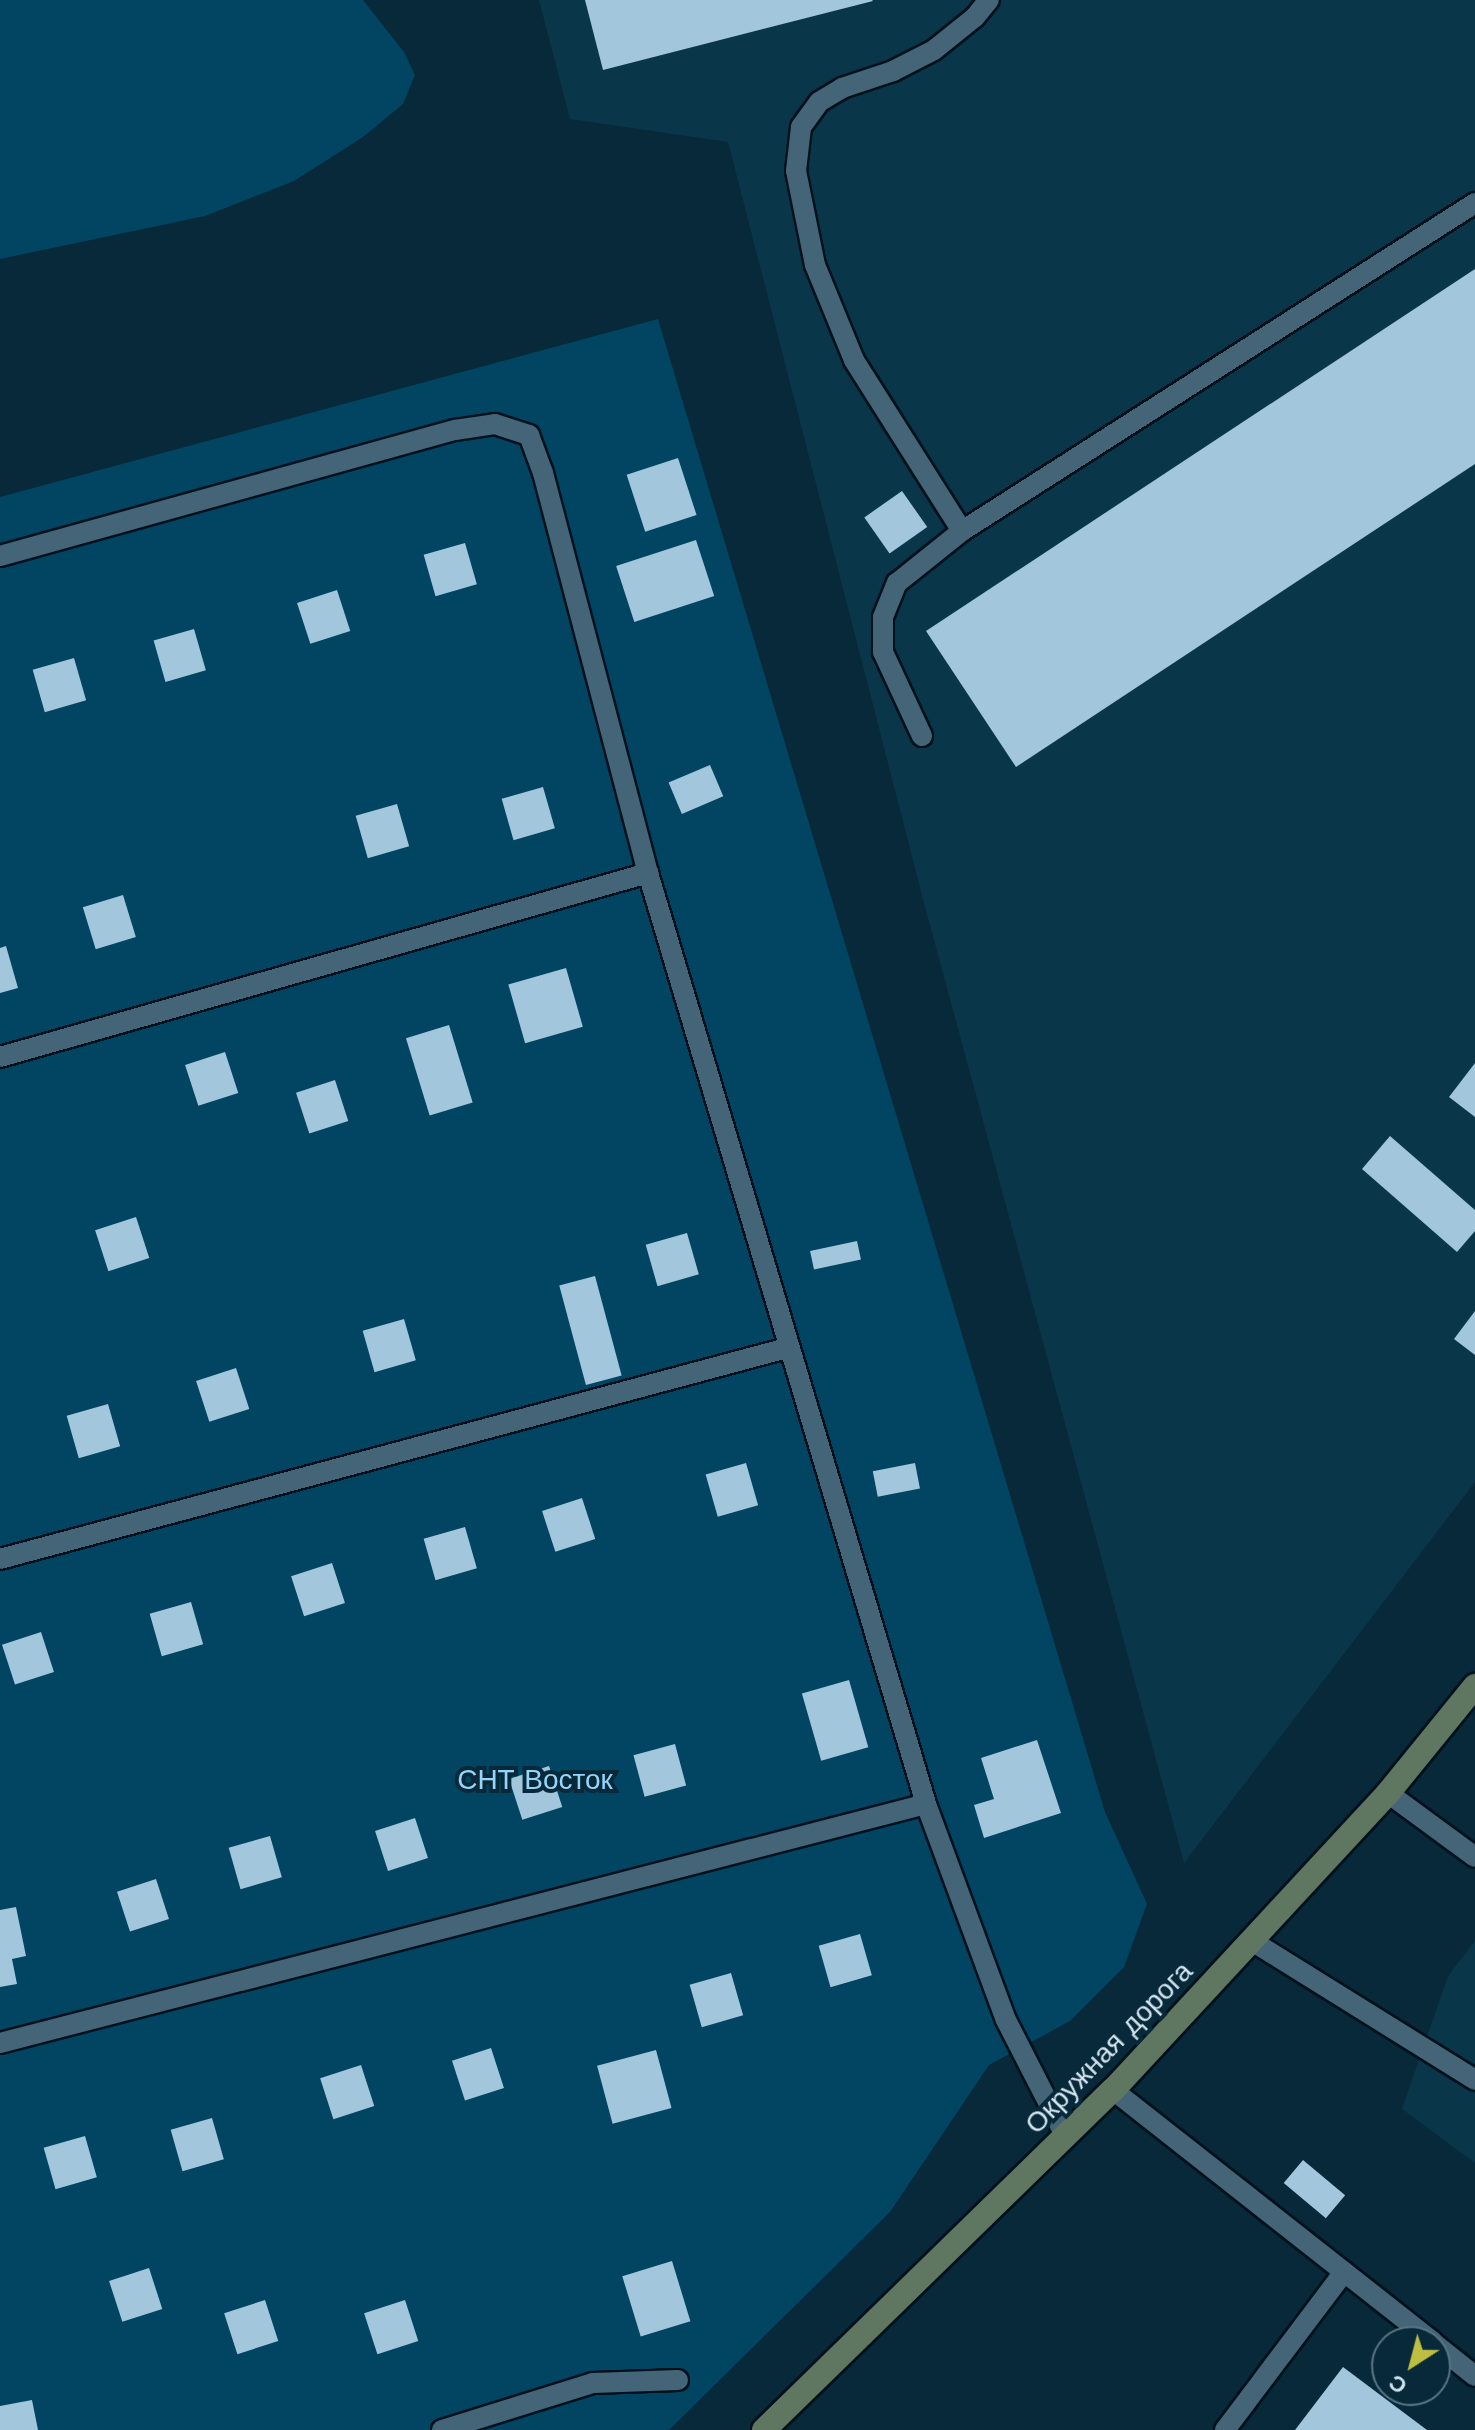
<!DOCTYPE html>
<html>
<head>
<meta charset="utf-8">
<style>
	body { margin:0 }
	#map { position:relative; width:1475px; height:2430px; overflow:hidden; background:#07293a; font-family:"Work Sans",sans-serif }
	div>[style] { position:absolute }
	.built>* { inset:0; background:#0a364a }
	.green>* { inset:0; background:#014562 }
	.building>* { inset:0; background:#a2c6db; transform-origin:0 0 }
	.roads { filter:drop-shadow(2px 0 #00111d) drop-shadow(-2px 0 #00111d) drop-shadow(0 2px #00111d) drop-shadow(0 -2px #00111d) }
	.service>* { height:20px; margin:-10px; padding:0 10px; transform-origin:10px; border-radius:10px; background:#446578 }
	.secondary>* { height:24px; margin:-12px; padding:0 12px; transform-origin:12px; border-radius:12px; background:#5f7660 }
	span { translate:-50% -50%; white-space:nowrap; text-align:center; line-height:1.15; -webkit-text-stroke:8px #07293a; paint-order:stroke }
	.park-label { font-size:28px; color:#95d5fa }
	.street-label { font-size:28px; color:#d3e5f0 }
	.north { position:absolute; left:1371px; top:2326px; width:80px; height:80px; box-sizing:border-box; background:#07293a; border:2px solid #597483; border-radius:50%; rotate:216deg; font-size:22px; font-weight:700; line-height:32px; text-align:center; color:#d3e5f0 }
	.north::after { content:''; display:block; margin:auto; width:28px; height:36px; background:#bebf42; clip-path:polygon(50% 0,100% 100%,50% 72%,0 100%) }
</style>
</head>
<body>
<div id="map">
	<div class="built">
		<i style="clip-path:polygon(539px 0,1475px 0,1475px 1482px,1184px 1863px,924px 903px,728px 142px,570px 119px)"></i>
		<i style="clip-path:polygon(1475px 1941px,1475px 2163px,1402px 2109px,1448px 1976px)"></i>
	</div>
	<div class="green">
		<i style="clip-path:polygon(0 0,363px 0,404px 52px,415px 75px,403px 104px,363px 137px,294px 181px,205px 216px,0 259px)"></i>
		<i style="clip-path:polygon(658px 319px,1105px 1812px,1147px 1904px,1124px 1967px,1070px 2021px,989px 2065px,890px 2212px,669px 2430px,0 2430px,0 497px)"></i>
	</div>
	<div class="building">
		<i style="clip-path:polygon(585px 0,872px 0,873px 1px,603px 70px)"></i>
		<i style="clip-path:polygon(1475px 269px,1475px 464px,1016px 767px,926px 631px)"></i>
		<i style="left:678px;top:458px;width:60px;height:54px;rotate:72deg"></i>
		<i style="left:902px;top:491px;width:44px;height:46px;rotate:55deg"></i>
		<i style="left:696px;top:540px;width:59px;height:84px;rotate:72deg"></i>
		<i style="left:465px;top:543px;width:43px;height:43px;rotate:74deg"></i>
		<i style="left:337px;top:590px;width:43px;height:42px;rotate:72deg"></i>
		<i style="left:194px;top:629px;width:43px;height:42px;rotate:74deg"></i>
		<i style="left:74px;top:658px;width:44px;height:43px;rotate:74deg"></i>
		<i style="left:710px;top:765px;width:34px;height:45px;rotate:67deg"></i>
		<i style="left:543px;top:787px;width:43px;height:43px;rotate:74deg"></i>
		<i style="left:397px;top:804px;width:44px;height:43px;rotate:74deg"></i>
		<i style="left:123px;top:895px;width:44px;height:42px;rotate:73deg"></i>
		<i style="clip-path:polygon(6px 946px,18px 988px,0 993px,0 948px)"></i>
		<i style="left:566px;top:968px;width:61px;height:60px;rotate:74deg"></i>
		<i style="left:449px;top:1025px;width:81px;height:45px;rotate:73deg"></i>
		<i style="left:225px;top:1052px;width:43px;height:42px;rotate:72deg"></i>
		<i style="clip-path:polygon(1475px 1063px,1475px 1117px,1449px 1097px)"></i>
		<i style="left:335px;top:1080px;width:43px;height:41px;rotate:72deg"></i>
		<i style="clip-path:polygon(1390px 1136px,1475px 1210px,1475px 1231px,1457px 1252px,1362px 1169px)"></i>
		<i style="left:136px;top:1217px;width:43px;height:43px;rotate:72deg"></i>
		<i style="left:687px;top:1233px;width:43px;height:43px;rotate:74deg"></i>
		<i style="left:857px;top:1241px;width:19px;height:48px;rotate:78deg"></i>
		<i style="left:595px;top:1276px;width:103px;height:37px;rotate:75deg"></i>
		<i style="clip-path:polygon(1475px 1311px,1475px 1355px,1454px 1339px)"></i>
		<i style="left:404px;top:1319px;width:43px;height:43px;rotate:74deg"></i>
		<i style="left:236px;top:1368px;width:43px;height:42px;rotate:72deg"></i>
		<i style="left:108px;top:1404px;width:44px;height:43px;rotate:74deg"></i>
		<i style="left:746px;top:1463px;width:44px;height:42px;rotate:74deg"></i>
		<i style="left:915px;top:1463px;width:26px;height:43px;rotate:79deg"></i>
		<i style="left:582px;top:1498px;width:43px;height:42px;rotate:72deg"></i>
		<i style="left:465px;top:1527px;width:43px;height:43px;rotate:74deg"></i>
		<i style="left:332px;top:1563px;width:42px;height:43px;rotate:72deg"></i>
		<i style="left:191px;top:1602px;width:44px;height:43px;rotate:74deg"></i>
		<i style="left:41px;top:1632px;width:42px;height:41px;rotate:72deg"></i>
		<i style="left:849px;top:1680px;width:70px;height:49px;rotate:74deg"></i>
		<i style="clip-path:polygon(1037px 1740px,1061px 1813px,984px 1838px,974px 1805px,994px 1799px,981px 1758px)"></i>
		<i style="left:675px;top:1744px;width:43px;height:43px;rotate:75deg"></i>
		<i style="left:549px;top:1766px;width:43px;height:42px;rotate:72deg"></i>
		<i style="left:415px;top:1818px;width:42px;height:42px;rotate:72deg"></i>
		<i style="left:270px;top:1836px;width:43px;height:43px;rotate:74deg"></i>
		<i style="left:156px;top:1879px;width:42px;height:41px;rotate:72deg"></i>
		<i style="clip-path:polygon(16px 1907px,26px 1956px,12px 1959px,17px 1984px,0 1987px,0 1910px)"></i>
		<i style="left:860px;top:1934px;width:43px;height:43px;rotate:74deg"></i>
		<i style="left:731px;top:1973px;width:44px;height:43px;rotate:74deg"></i>
		<i style="left:491px;top:2048px;width:42px;height:41px;rotate:72deg"></i>
		<i style="left:656px;top:2050px;width:60px;height:61px;rotate:75deg"></i>
		<i style="left:361px;top:2065px;width:43px;height:43px;rotate:72deg"></i>
		<i style="left:212px;top:2118px;width:43px;height:43px;rotate:74deg"></i>
		<i style="left:85px;top:2136px;width:43px;height:43px;rotate:74deg"></i>
		<i style="left:1303px;top:2160px;width:55px;height:30px;rotate:40deg"></i>
		<i style="left:672px;top:2261px;width:63px;height:52px;rotate:73deg"></i>
		<i style="left:149px;top:2268px;width:43px;height:42px;rotate:72deg"></i>
		<i style="left:265px;top:2300px;width:43px;height:43px;rotate:72deg"></i>
		<i style="left:405px;top:2300px;width:43px;height:43px;rotate:72deg"></i>
		<i style="clip-path:polygon(1343px 2367px,1427px 2430px,1295px 2430px)"></i>
		<i style="clip-path:polygon(32px 2400px,38px 2430px,0 2430px,0 2406px)"></i>
	</div>
	<div class="roads">
		<div class="service">
			<i style="left:962px;top:531px;width:202px;rotate:-122.3deg"></i>
			<i style="left:854px;top:360px;width:103px;rotate:-112.3deg"></i>
			<i style="left:815px;top:265px;width:96px;rotate:-101.4deg"></i>
			<i style="left:796px;top:171px;width:44px;rotate:-83.5deg"></i>
			<i style="left:801px;top:127px;width:31px;rotate:-54deg"></i>
			<i style="left:819px;top:102px;width:27px;rotate:-31deg"></i>
			<i style="left:842px;top:88px;width:54px;rotate:-18.4deg"></i>
			<i style="left:893px;top:71px;width:46px;rotate:-27.1deg"></i>
			<i style="left:934px;top:50px;width:53px;rotate:-38.8deg"></i>
			<i style="left:975px;top:17px;width:22px;rotate:-51deg"></i>
			<i style="left:0;top:556px;width:472px;rotate:-15.5deg"></i>
			<i style="left:455px;top:430px;width:40px;rotate:-8.5deg"></i>
			<i style="left:495px;top:424px;width:36px;rotate:18deg"></i>
			<i style="left:529px;top:435px;width:40px;rotate:69.8deg"></i>
			<i style="left:543px;top:473px;width:414px;rotate:75.3deg"></i>
			<i style="left:648px;top:873px;width:972px;rotate:73.37deg"></i>
			<i style="left:926px;top:1804px;width:230px;rotate:69.7deg"></i>
			<i style="left:1006px;top:2020px;width:131px;rotate:62.9deg"></i>
			<i style="left:922px;top:736px;width:93px;rotate:-114.9deg"></i>
			<i style="left:883px;top:652px;width:35px;rotate:-90deg"></i>
			<i style="left:883px;top:617px;width:37px;rotate:-68deg"></i>
			<i style="left:897px;top:583px;width:83px;rotate:-38.7deg"></i>
			<i style="left:962px;top:531px;width:609px;rotate:-32.59deg"></i>
			<i style="left:0;top:1057px;width:674px;rotate:-15.85deg"></i>
			<i style="left:0;top:1559px;width:815px;rotate:-15.01deg"></i>
			<i style="left:1388px;top:1793px;width:108px;rotate:36.3deg"></i>
			<i style="left:1252px;top:1941px;width:263px;rotate:31.9deg"></i>
			<i style="left:0;top:2043px;width:956px;rotate:-14.47deg"></i>
			<i style="left:1113px;top:2090px;width:407px;rotate:38.2deg"></i>
			<i style="left:1435px;top:2344px;width:51px;rotate:38.7deg"></i>
			<i style="left:442px;top:2430px;width:158px;rotate:-17.3deg"></i>
			<i style="left:593px;top:2383px;width:85px;rotate:-2deg"></i>
			<i style="left:1225px;top:2430px;width:198px;rotate:-53deg"></i>
		</div>
		<div class="secondary">
			<i style="left:764px;top:2430px;width:487px;rotate:-44.3deg"></i>
			<i style="left:1113px;top:2090px;width:405px;rotate:-47.2deg"></i>
			<i style="left:1388px;top:1793px;width:138px;rotate:-50.9deg"></i>
		</div>
	</div>
	<div class="park-label">
		<span style="left:535px;top:1780px">СНТ Восток</span>
	</div>
	<div class="street-label">
		<span style="left:1109px;top:2048px;rotate:-46deg">Окружная дорога</span>
	</div>
	<div class="north">С</div>
</div>
</body>
</html>
